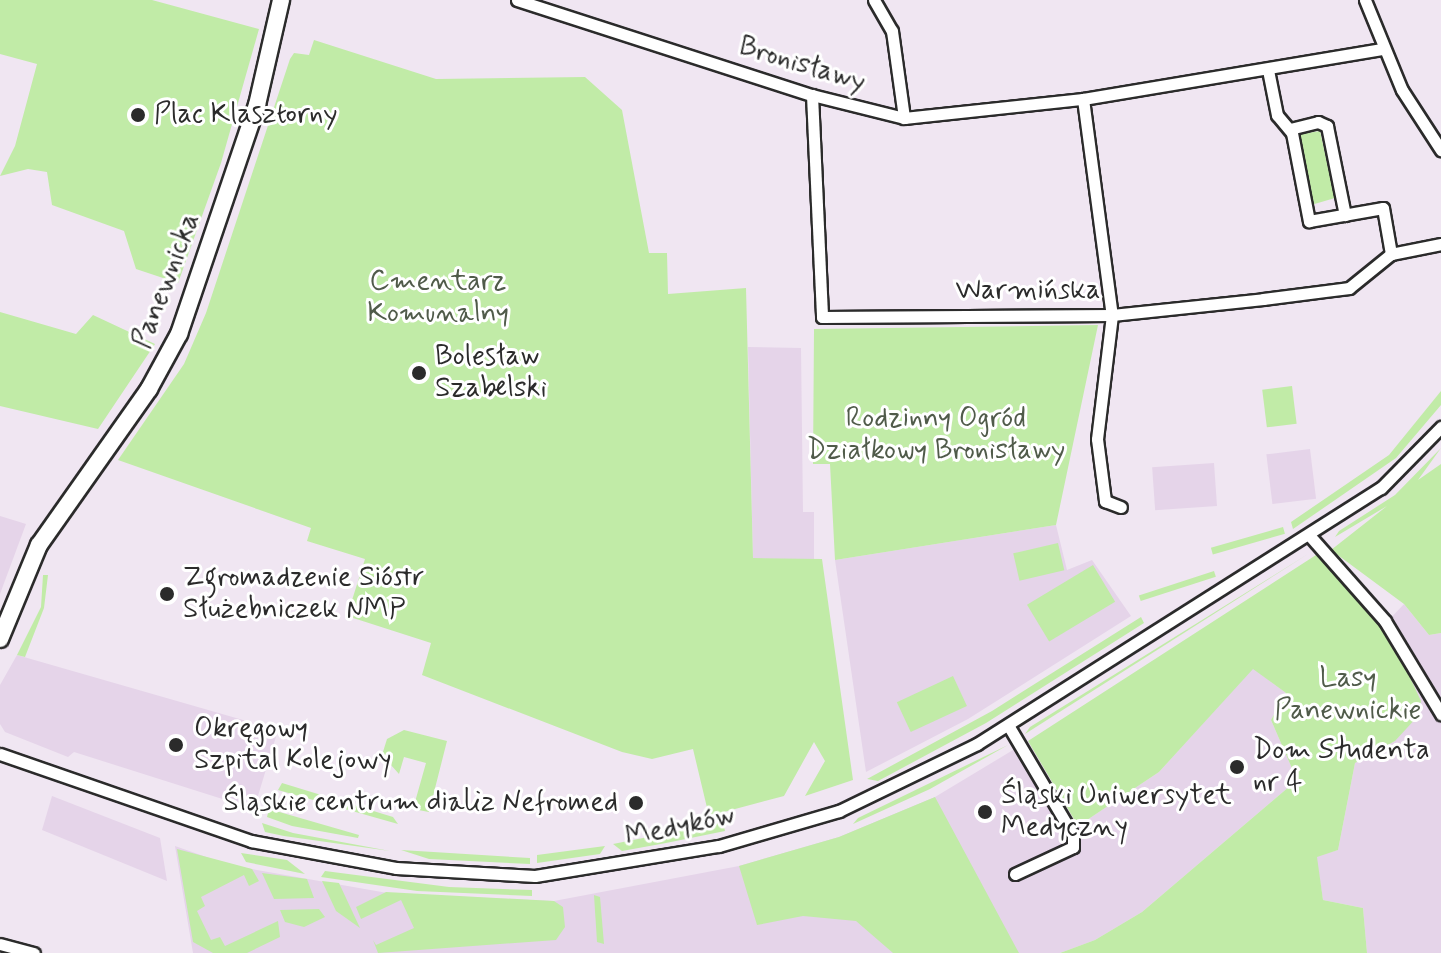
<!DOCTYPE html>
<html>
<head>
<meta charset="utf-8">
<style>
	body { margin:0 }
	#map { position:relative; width:1441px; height:953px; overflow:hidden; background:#f0e6f2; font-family:Mynerve,sans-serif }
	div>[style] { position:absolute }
	.built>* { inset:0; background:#e5d4e9; transform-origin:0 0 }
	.green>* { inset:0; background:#c1eba7; transform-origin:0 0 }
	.roads { filter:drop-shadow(2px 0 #2b2b2b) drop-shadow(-2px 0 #2b2b2b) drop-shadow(0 2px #2b2b2b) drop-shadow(0 -2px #2b2b2b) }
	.street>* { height:11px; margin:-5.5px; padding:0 5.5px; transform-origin:5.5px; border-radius:5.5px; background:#fff }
	.secondary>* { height:16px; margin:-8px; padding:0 8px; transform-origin:8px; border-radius:8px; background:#fff }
	.dots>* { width:22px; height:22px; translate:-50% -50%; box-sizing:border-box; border:4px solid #fff; border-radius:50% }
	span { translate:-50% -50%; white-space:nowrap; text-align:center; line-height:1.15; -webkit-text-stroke:6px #fff; paint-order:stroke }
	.street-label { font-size:28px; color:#2b2b2b }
	.poi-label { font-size:28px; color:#2b2b2b }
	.left { translate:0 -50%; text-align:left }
	.right { translate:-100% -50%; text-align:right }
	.park-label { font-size:28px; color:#505b4a }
</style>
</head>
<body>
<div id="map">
	<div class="built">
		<i style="clip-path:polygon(748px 347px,801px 348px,803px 512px,814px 512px,814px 559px,753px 559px)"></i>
		<i style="left:1310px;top:449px;width:50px;height:44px;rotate:83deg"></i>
		<i style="left:1214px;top:463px;width:43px;height:62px;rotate:86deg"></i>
		<i style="clip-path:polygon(0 516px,26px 524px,0 594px)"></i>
		<i style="clip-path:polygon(1056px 525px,1067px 570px,1092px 560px,1131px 616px,968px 719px,866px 772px,835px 560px)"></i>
		<i style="clip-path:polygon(1404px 604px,1429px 635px,1441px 633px,1441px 953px,1367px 953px,1363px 908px,1323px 900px,1316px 856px,1338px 850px,1355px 763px,1395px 741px,1395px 651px,1385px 624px)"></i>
		<i style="clip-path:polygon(17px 655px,278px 730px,254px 809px,74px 752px,68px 757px,5px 732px,0 724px,0 685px)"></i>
		<i style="clip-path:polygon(1253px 668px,1286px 693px,1271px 720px,1297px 780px,1142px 912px,1095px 940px,1060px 953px,193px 953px,175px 846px,229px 865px,393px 894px,554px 901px,739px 866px,839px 837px,935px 797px,1028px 741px,1078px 826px,1159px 772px)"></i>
		<i style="clip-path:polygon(52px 796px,160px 838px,167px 881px,42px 830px)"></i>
	</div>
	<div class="green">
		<i style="clip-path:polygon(0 0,152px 0,259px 29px,221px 163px,178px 283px,136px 269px,124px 231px,52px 205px,47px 172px,28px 169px,0 176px,15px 146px,37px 64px,0 54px)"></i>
		<i style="clip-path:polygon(314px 40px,436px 79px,585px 77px,622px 110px,649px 253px,667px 253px,668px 294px,746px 288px,753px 558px,822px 559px,853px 780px,805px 796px,825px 761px,814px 742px,784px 796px,709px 816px,693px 749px,652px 759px,622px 752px,422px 675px,431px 643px,347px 616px,365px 559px,307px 541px,311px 528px,118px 460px,184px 364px,206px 313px,290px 59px,294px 53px,309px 55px)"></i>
		<i style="clip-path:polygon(1320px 131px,1335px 198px,1311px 205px,1297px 140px,1301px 134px)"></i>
		<i style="clip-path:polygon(0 312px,76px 334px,93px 315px,155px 344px,98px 429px,0 406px)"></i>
		<i style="clip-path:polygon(1098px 325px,1056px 525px,835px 560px,830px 464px,813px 464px,814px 329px)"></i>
		<i style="left:1292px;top:386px;width:38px;height:30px;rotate:83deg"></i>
		<i style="clip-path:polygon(1441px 391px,1441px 405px,1396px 458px,1293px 529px,1291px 522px,1389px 455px)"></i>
		<i style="clip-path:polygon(1441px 448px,1418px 480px,1441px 464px,1441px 633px,1429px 635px,1404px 604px,1331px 550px,1387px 506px,1335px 537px,1339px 531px,1395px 495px)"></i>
		<i style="left:1283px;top:527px;width:7px;height:75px;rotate:74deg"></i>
		<i style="left:1058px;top:543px;width:28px;height:46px;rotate:77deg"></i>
		<i style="clip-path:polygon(1308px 554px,1198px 624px,1025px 734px,1030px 727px)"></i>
		<i style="clip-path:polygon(1316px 555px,1385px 624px,1421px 701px,1418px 716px,1395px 741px,1355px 763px,1338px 850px,1317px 857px,1323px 900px,1363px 908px,1367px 953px,1060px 953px,1095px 940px,1142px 912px,1297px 780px,1271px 720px,1286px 693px,1253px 669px,1159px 772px,1078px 826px,1028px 741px)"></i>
		<i style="left:1093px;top:565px;width:43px;height:77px;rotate:59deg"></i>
		<i style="left:1214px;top:571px;width:6px;height:79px;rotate:72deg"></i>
		<i style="clip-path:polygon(43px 575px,48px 575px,44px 608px,25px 657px,17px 655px,41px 607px)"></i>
		<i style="clip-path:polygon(1141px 617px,1144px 623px,986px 723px,878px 781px,867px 779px,992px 711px)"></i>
		<i style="left:953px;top:676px;width:33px;height:62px;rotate:65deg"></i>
		<i style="clip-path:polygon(404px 730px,447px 741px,429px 812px,413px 809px,426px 763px,404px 757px,399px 774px,382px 755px,387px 739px)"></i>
		<i style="clip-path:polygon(1008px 745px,930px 789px,853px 824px,858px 818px)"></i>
		<i style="clip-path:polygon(282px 783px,393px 817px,398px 824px,278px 790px)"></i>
		<i style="clip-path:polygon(935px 797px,1019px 953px,893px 953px,856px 921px,803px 916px,757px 925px,739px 866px,839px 837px)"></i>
		<i style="clip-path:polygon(269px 809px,359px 835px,358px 838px,292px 826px,267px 817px)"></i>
		<i style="clip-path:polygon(723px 822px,725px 831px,666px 843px,622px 851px,613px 844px)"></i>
		<i style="clip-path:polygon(262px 823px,293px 833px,390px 851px,284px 836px,265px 832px)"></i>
		<i style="clip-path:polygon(605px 846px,600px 854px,537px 863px,537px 855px)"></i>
		<i style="clip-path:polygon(177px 849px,252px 869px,259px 881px,249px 886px,244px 875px,201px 897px,205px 906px,197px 911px,211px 940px,220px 937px,225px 946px,278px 921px,280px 937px,247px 953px,213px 953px,193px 942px)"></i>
		<i style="clip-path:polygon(401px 850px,530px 858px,530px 864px,429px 859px)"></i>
		<i style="clip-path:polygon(241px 853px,287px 860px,305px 874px,246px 862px)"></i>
		<i style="clip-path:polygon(325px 871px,449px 887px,532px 890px,532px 896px,417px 891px,321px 877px)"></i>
		<i style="clip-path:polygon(262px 873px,307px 879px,314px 898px,274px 899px)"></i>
		<i style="clip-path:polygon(322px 881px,339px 883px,360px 928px,336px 911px)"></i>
		<i style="clip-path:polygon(386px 892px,554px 901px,563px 907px,565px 927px,556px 940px,378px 953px,373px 940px,376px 945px,414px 928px,401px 900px,361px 919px,356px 907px)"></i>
		<i style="clip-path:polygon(594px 895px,600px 897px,604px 944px,597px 942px)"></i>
		<i style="clip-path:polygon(319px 909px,325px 917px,304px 927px,285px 922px,280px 910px)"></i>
	</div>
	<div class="roads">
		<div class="street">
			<i style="left:517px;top:0;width:310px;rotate:17.9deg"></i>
			<i style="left:812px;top:95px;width:95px;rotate:14deg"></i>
			<i style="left:904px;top:118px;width:180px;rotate:-6.1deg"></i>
			<i style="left:1083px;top:99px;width:303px;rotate:-9.5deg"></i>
			<i style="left:874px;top:0;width:36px;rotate:60deg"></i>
			<i style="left:892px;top:31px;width:88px;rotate:82.1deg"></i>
			<i style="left:1365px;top:0;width:97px;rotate:67.7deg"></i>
			<i style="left:1402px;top:90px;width:72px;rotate:57deg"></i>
			<i style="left:1268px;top:70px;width:46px;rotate:78.7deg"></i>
			<i style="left:1277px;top:115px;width:23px;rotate:50deg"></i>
			<i style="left:1292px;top:133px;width:90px;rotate:79.1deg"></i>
			<i style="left:1309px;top:221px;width:75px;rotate:-10deg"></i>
			<i style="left:1383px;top:208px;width:47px;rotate:80.1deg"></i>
			<i style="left:812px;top:95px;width:222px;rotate:87.4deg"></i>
			<i style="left:822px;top:317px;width:290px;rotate:-0.4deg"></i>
			<i style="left:1112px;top:315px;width:152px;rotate:-6deg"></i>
			<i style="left:1263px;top:299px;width:87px;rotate:-7.3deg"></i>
			<i style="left:1349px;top:288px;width:54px;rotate:-39deg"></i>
			<i style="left:1391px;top:254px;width:51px;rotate:-11.3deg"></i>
			<i style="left:1083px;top:99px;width:218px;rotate:82.4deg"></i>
			<i style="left:1112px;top:315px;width:125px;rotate:96.9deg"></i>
			<i style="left:1097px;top:439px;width:63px;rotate:82.6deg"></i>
			<i style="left:1105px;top:501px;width:17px;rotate:21deg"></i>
			<i style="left:1290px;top:129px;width:29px;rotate:-14deg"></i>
			<i style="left:1318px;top:122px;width:10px;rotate:24deg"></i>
			<i style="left:1327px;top:126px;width:91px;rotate:78.6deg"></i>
			<i style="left:1309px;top:535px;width:115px;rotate:48.5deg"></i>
			<i style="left:1385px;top:621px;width:109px;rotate:58.9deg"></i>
			<i style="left:1008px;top:725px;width:128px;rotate:59.4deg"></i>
			<i style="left:1073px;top:835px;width:12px;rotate:90deg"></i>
			<i style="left:1073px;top:847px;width:64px;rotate:155deg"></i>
			<i style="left:0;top:754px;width:266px;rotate:19.1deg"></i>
			<i style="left:251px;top:841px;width:147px;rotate:10.5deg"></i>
			<i style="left:396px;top:868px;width:139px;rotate:3.3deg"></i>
			<i style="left:535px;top:876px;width:186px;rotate:-9.3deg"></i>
			<i style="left:719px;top:846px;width:125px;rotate:-16.3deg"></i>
			<i style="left:839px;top:811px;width:153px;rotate:-25.9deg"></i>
			<i style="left:977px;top:744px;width:478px;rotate:-32.4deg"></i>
			<i style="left:1381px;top:488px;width:86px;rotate:-45.5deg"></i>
			<i style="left:0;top:944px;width:35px;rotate:15deg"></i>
		</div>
		<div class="secondary">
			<i style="left:0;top:639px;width:102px;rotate:-67.5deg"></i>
			<i style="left:39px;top:545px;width:191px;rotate:-54.8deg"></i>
			<i style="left:149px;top:389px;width:63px;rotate:-61.4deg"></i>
			<i style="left:179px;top:334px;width:242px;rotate:-71.2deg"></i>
			<i style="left:257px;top:105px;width:108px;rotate:-77.1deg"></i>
		</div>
	</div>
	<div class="dots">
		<i style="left:138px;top:115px;background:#2b2b2b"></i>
		<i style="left:419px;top:373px;background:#2b2b2b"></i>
		<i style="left:167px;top:594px;background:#2b2b2b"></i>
		<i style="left:176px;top:745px;background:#2b2b2b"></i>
		<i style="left:1237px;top:767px;background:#2b2b2b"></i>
		<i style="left:636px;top:803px;background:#2b2b2b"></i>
		<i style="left:985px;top:812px;background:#2b2b2b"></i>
	</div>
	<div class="street-label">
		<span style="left:802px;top:65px;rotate:17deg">Bronisławy</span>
		<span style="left:167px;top:281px;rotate:-69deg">Panewnicka</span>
		<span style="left:1028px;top:291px">Warmińska</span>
		<span style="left:680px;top:827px;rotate:-12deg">Medyków</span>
	</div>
	<div class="poi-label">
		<span class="left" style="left:154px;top:115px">Plac Klasztorny</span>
		<span class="left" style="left:435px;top:373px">Bolesław<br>Szabelski</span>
		<span class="left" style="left:183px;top:594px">Zgromadzenie Sióstr<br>Służebniczek NMP</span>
		<span class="left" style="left:194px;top:745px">Okręgowy<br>Szpital Kolejowy</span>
		<span class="left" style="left:1253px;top:767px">Dom Studenta<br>nr 4</span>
		<span class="left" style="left:1001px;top:812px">Śląski Uniwersytet<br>Medyczny</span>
		<span class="right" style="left:618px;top:803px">Śląskie centrum dializ Nefromed</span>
	</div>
	<div class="park-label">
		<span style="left:438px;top:298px">Cmentarz<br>Komunalny</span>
		<span style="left:936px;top:435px">Rodzinny Ogród<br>Działkowy Bronisławy</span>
		<span style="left:1348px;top:695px">Lasy<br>Panewnickie</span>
	</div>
</div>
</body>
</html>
